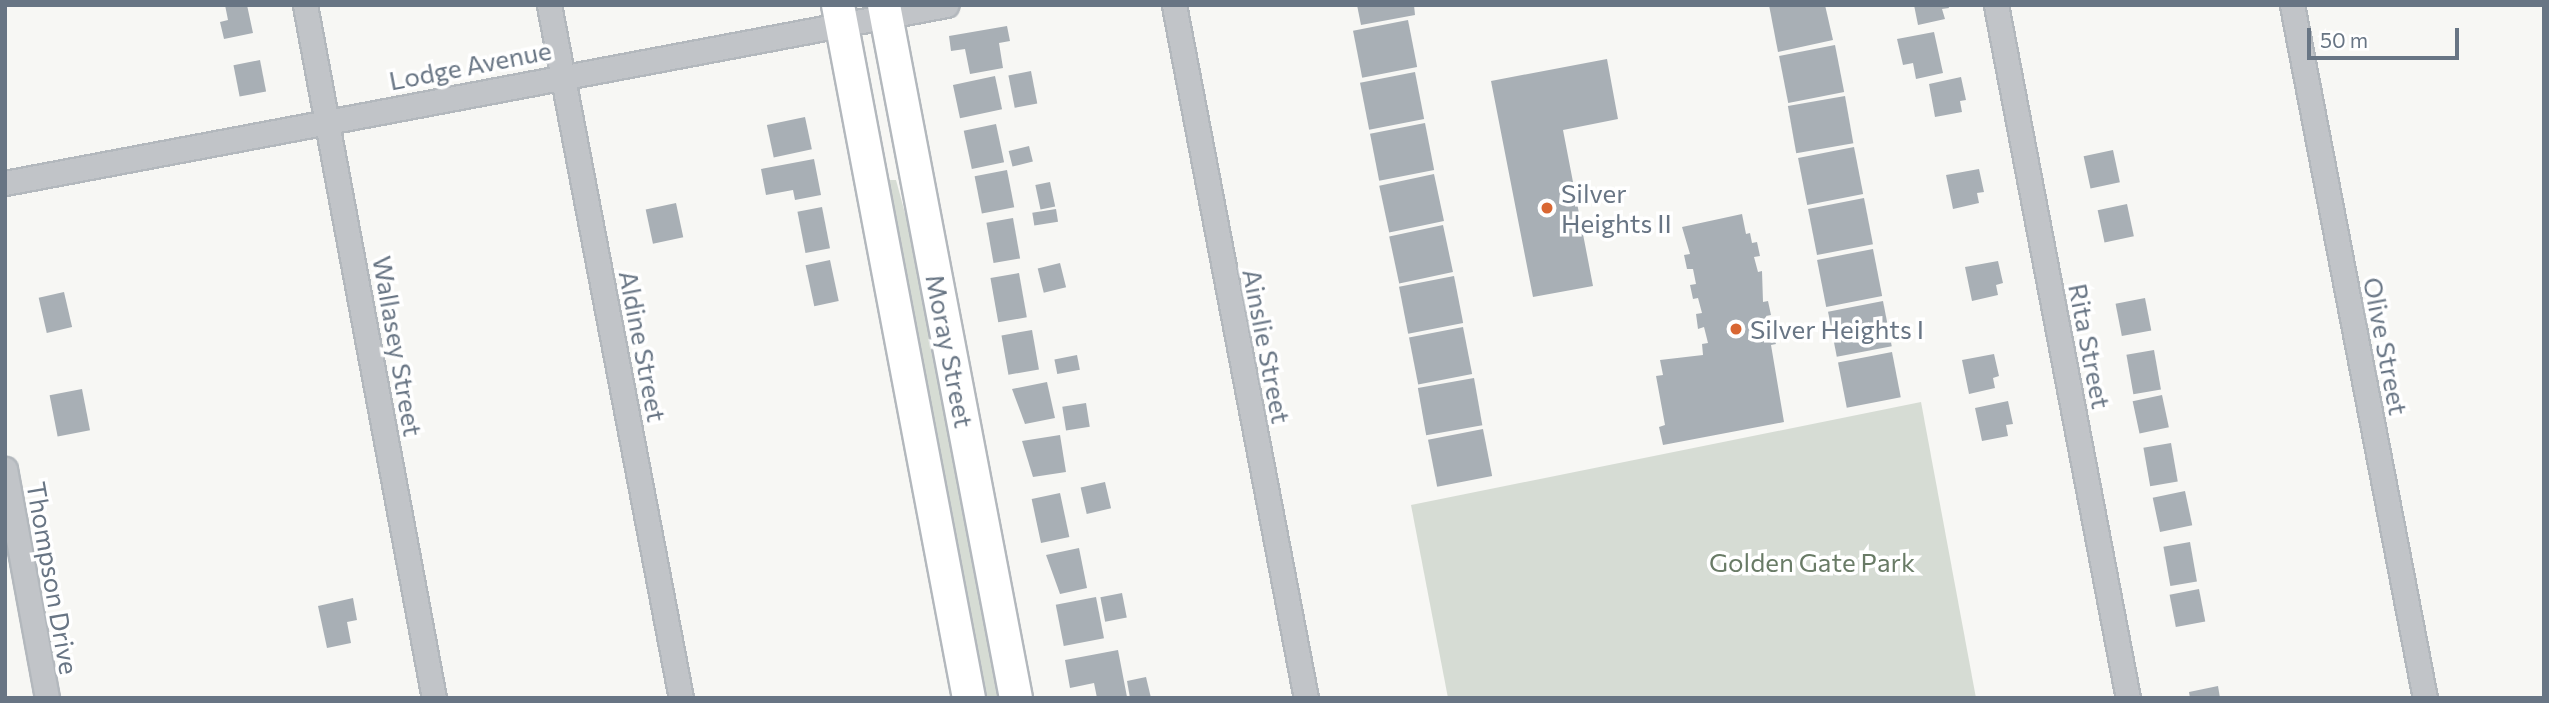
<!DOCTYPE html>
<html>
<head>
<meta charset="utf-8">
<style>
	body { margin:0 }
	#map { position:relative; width:2549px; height:703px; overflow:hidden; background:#f7f7f4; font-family:Commissioner,sans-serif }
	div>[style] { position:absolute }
	.green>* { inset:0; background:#d6dcd4 }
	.building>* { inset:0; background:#a8afb5; transform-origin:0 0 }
	.roads { filter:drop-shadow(2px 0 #b3b8bd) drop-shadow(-2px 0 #b3b8bd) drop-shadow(0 2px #b3b8bd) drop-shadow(0 -2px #b3b8bd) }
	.street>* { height:23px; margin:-11.5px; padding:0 11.5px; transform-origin:11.5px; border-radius:11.5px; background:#c1c4c8 }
	.secondary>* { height:32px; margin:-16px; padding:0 16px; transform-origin:16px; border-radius:16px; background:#fff }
	.dots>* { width:19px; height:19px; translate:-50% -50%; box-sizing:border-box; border:4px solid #fff; border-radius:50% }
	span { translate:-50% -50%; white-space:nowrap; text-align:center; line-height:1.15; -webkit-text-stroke:7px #fff; paint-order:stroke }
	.street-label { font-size:26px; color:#687584 }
	.poi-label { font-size:26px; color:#687584 }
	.left { translate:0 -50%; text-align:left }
	.park-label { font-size:26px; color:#697b66 }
	.frame { position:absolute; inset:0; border:7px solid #687584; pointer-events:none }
	.scale { position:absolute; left:2307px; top:28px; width:152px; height:32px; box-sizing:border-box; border:4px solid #687584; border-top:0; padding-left:9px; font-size:21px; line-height:24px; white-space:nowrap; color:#687584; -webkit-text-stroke:5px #fff; paint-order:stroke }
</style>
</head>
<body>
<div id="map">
	<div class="green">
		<i style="clip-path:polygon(884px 180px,896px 180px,919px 265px,1000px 698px,984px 698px)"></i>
		<i style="clip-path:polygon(1921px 402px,1976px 698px,1448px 698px,1411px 505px)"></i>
	</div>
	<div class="building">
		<i style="clip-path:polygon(225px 5px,247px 5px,253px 33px,224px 39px,220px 22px,228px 20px)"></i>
		<i style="clip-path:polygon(1357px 5px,1414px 5px,1415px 15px,1361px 25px)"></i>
		<i style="clip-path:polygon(1769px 5px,1825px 5px,1833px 40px,1778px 52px)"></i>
		<i style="clip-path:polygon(1914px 5px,1948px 5px,1949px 8px,1942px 9px,1945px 19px,1918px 25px)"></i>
		<i style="left:1408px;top:20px;width:48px;height:56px;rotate:79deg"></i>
		<i style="clip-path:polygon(1007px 26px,1010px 41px,999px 43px,1003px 68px,970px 74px,965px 49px,951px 51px,949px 36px)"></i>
		<i style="clip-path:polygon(1934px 32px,1943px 73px,1916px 79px,1913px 63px,1903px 65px,1897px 39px)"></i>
		<i style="left:1835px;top:45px;width:48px;height:57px;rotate:79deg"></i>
		<i style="clip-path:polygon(1607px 59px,1618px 119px,1563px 130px,1593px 286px,1533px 297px,1491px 81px)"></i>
		<i style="left:260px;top:60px;width:32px;height:27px;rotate:79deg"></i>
		<i style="left:1031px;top:71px;width:33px;height:23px;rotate:79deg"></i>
		<i style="left:1415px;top:72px;width:48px;height:56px;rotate:79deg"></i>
		<i style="left:995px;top:76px;width:34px;height:43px;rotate:78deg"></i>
		<i style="clip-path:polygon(1961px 77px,1966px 100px,1960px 101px,1962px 112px,1935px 117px,1929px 84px)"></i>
		<i style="left:1845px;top:96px;width:48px;height:58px;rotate:80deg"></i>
		<i style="left:805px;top:117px;width:33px;height:39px;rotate:78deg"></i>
		<i style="left:1425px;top:123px;width:48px;height:56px;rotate:79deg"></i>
		<i style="left:996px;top:124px;width:39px;height:33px;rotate:78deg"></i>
		<i style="left:1029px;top:146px;width:16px;height:21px;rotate:76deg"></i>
		<i style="left:1854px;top:147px;width:48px;height:57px;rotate:79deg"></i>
		<i style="left:2113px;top:150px;width:33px;height:30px;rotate:78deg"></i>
		<i style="clip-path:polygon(814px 159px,821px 195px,795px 200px,793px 190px,766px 195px,761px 169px)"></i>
		<i style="clip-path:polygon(1979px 169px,1984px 192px,1977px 193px,1979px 203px,1953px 209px,1946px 175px)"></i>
		<i style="left:1007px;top:170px;width:38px;height:33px;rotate:79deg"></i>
		<i style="left:1434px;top:174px;width:48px;height:56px;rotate:78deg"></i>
		<i style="left:1050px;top:182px;width:25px;height:15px;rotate:78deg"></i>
		<i style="left:1864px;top:198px;width:47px;height:57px;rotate:79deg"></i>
		<i style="left:676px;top:203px;width:35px;height:31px;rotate:78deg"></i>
		<i style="left:2127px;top:204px;width:33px;height:30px;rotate:78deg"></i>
		<i style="left:822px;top:207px;width:42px;height:25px;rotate:79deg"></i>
		<i style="left:1056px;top:209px;width:13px;height:24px;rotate:81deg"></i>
		<i style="clip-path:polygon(1742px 214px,1746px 234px,1750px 233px,1752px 243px,1757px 242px,1760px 256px,1754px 257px,1758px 272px,1762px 271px,1763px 302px,1768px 301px,1771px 315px,1766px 316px,1776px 344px,1771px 345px,1784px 422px,1663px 445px,1659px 427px,1665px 425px,1656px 376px,1663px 375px,1660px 360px,1703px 355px,1702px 344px,1708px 343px,1704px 327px,1698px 329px,1696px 314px,1702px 313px,1698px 298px,1693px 299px,1690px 285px,1696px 284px,1693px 269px,1687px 269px,1684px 255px,1690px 254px,1682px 227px)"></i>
		<i style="left:1013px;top:218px;width:41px;height:27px;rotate:80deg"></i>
		<i style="left:1443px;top:225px;width:48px;height:55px;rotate:78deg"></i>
		<i style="left:1873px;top:249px;width:48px;height:57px;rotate:79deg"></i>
		<i style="left:830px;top:260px;width:42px;height:25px;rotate:78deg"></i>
		<i style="clip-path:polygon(1998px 261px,2003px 283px,1996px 285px,1998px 295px,1972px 301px,1965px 267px)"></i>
		<i style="left:1060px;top:263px;width:25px;height:23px;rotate:76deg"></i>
		<i style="left:1019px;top:273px;width:45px;height:29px;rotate:80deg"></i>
		<i style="left:1454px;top:276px;width:48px;height:56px;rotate:79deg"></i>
		<i style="left:64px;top:292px;width:36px;height:26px;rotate:77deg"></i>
		<i style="left:2145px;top:298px;width:33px;height:30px;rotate:79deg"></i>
		<i style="left:1883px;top:301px;width:46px;height:56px;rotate:79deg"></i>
		<i style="left:1463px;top:327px;width:48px;height:55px;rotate:79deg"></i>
		<i style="left:1032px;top:330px;width:40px;height:31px;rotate:80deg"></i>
		<i style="left:2154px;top:350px;width:40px;height:28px;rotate:80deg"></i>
		<i style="left:1892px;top:352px;width:46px;height:55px;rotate:79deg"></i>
		<i style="clip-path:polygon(1994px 354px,1999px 376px,1993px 378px,1995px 388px,1969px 394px,1962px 360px)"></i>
		<i style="left:1077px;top:355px;width:15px;height:23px;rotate:79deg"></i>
		<i style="left:1474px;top:378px;width:48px;height:57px;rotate:80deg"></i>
		<i style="clip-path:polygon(1047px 382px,1055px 418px,1025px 424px,1012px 389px)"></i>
		<i style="left:82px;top:389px;width:42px;height:33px;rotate:79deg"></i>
		<i style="left:2162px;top:395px;width:33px;height:30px;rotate:78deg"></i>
		<i style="clip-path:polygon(2008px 401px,2013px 424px,2006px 425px,2008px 436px,1982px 441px,1975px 408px)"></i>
		<i style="left:1086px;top:403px;width:24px;height:24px;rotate:81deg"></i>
		<i style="left:1483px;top:429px;width:48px;height:56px;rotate:79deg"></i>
		<i style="clip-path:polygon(1060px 435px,1066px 472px,1033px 477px,1022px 441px)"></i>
		<i style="left:2171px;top:443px;width:39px;height:28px;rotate:80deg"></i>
		<i style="left:1105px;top:482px;width:27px;height:25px;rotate:77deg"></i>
		<i style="left:2185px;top:491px;width:35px;height:33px;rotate:78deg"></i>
		<i style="left:1060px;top:493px;width:45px;height:29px;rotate:78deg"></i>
		<i style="left:2190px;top:542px;width:40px;height:27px;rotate:80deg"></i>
		<i style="clip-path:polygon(1079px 548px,1087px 588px,1060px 594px,1046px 555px)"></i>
		<i style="left:2199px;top:589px;width:33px;height:30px;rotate:79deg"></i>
		<i style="left:1122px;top:593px;width:25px;height:22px;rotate:79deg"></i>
		<i style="left:1096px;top:597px;width:42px;height:41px;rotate:79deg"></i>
		<i style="clip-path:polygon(353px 598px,357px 620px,347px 622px,351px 643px,327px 648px,318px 606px)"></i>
		<i style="clip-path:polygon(1118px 650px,1127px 697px,1097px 698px,1094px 683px,1070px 688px,1065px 660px)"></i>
		<i style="clip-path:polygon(1146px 677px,1151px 698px,1130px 698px,1127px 681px)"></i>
		<i style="clip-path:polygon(2218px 686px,2220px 698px,2190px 698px,2189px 692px)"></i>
	</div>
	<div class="roads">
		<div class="street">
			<i style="left:305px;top:5px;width:705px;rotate:79.46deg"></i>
			<i style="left:549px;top:5px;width:705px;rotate:79.22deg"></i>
			<i style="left:1174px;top:5px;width:705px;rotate:79.22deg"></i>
			<i style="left:1996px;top:5px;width:705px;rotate:79.22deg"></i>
			<i style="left:2292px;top:5px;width:706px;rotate:79.14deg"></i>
			<i style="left:5px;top:183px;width:958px;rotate:-10.71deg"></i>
			<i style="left:5px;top:469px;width:233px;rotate:79.6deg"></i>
		</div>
		<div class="secondary">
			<i style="left:838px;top:5px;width:705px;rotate:79.3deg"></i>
			<i style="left:884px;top:5px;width:705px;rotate:79.22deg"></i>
		</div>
	</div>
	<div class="dots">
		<i style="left:1547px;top:208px;background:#d96733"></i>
		<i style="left:1736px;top:329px;background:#d96733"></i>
	</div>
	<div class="street-label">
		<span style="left:470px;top:65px;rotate:-11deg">Lodge Avenue</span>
		<span style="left:398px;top:346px;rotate:80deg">Wallasey Street</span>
		<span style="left:643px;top:346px;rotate:79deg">Aldine Street</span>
		<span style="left:1267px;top:346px;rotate:79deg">Ainslie Street</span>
		<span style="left:2090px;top:346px;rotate:79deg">Rita Street</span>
		<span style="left:2386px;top:346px;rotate:79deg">Olive Street</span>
		<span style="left:950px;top:351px;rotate:79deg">Moray Street</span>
		<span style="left:53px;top:578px;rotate:80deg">Thompson Drive</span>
	</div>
	<div class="poi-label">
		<span class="left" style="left:1561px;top:208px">Silver<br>Heights II</span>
		<span class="left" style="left:1750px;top:329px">Silver Heights I</span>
	</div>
	<div class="park-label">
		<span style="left:1812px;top:562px">Golden Gate Park</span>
	</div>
	<div class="frame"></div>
	<div class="scale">50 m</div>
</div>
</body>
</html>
